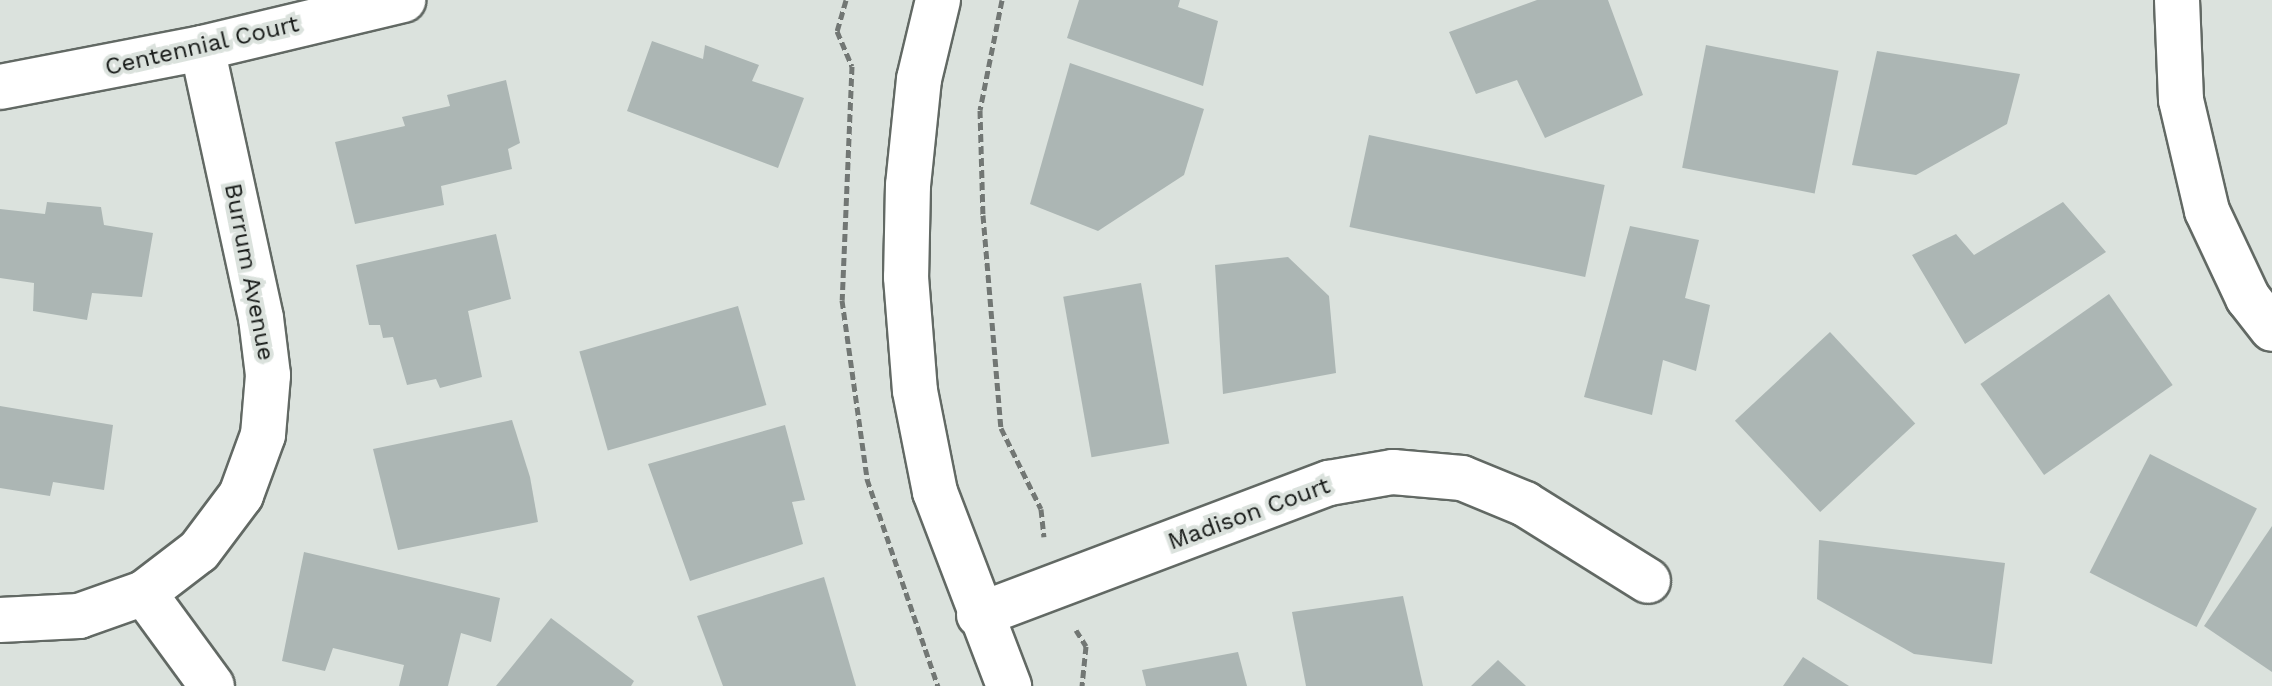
<!DOCTYPE html>
<html>
<head>
<meta charset="utf-8">
<style>
	body { margin:0 }
	#map { position:relative; width:2272px; height:686px; overflow:hidden; background:#dbe2dd; font-family:"Work Sans",sans-serif }
	div>[style] { position:absolute }
	.building>* { inset:0; background:#acb6b4; transform-origin:0 0 }
	.path>* { height:5px; margin-top:-2.5px; transform-origin:0; background:repeating-linear-gradient(90deg,#727774 0 8px,transparent 0 12px) }
	.roads { filter:drop-shadow(2px 0 #626964) drop-shadow(-2px 0 #626964) drop-shadow(0 2px #626964) drop-shadow(0 -2px #626964) }
	.minor>* { height:44px; margin:-22px; padding:0 22px; transform-origin:22px; border-radius:22px; background:#fff }
	span { translate:-50% -50%; white-space:nowrap; text-align:center; line-height:1.15; -webkit-text-stroke:8px #dbe2dd; paint-order:stroke }
	.street-label { font-size:24px; color:#151816 }
</style>
</head>
<body>
<div id="map">
	<div class="building">
		<i style="clip-path:polygon(1079px 0,1180px 0,1178px 7px,1218px 21px,1203px 86px,1067px 38px)"></i>
		<i style="clip-path:polygon(1537px 0,1608px 0,1643px 95px,1545px 138px,1517px 80px,1476px 94px,1449px 32px)"></i>
		<i style="clip-path:polygon(652px 41px,703px 59px,705px 45px,759px 65px,752px 81px,804px 98px,778px 168px,627px 111px)"></i>
		<i style="left:1706px;top:45px;width:135px;height:125px;rotate:11deg"></i>
		<i style="clip-path:polygon(1877px 51px,2020px 74px,2007px 124px,1916px 175px,1852px 165px)"></i>
		<i style="clip-path:polygon(1070px 63px,1204px 109px,1184px 175px,1098px 231px,1030px 204px)"></i>
		<i style="clip-path:polygon(506px 80px,520px 143px,508px 149px,512px 169px,441px 186px,444px 205px,355px 224px,335px 142px,405px 126px,402px 117px,450px 106px,447px 95px)"></i>
		<i style="left:1369px;top:135px;width:241px;height:94px;rotate:12deg"></i>
		<i style="clip-path:polygon(47px 202px,101px 207px,104px 225px,153px 233px,142px 297px,92px 293px,87px 320px,33px 311px,34px 283px,0 278px,0 209px,45px 214px)"></i>
		<i style="clip-path:polygon(2063px 202px,2106px 252px,1965px 344px,1912px 255px,1956px 234px,1974px 255px)"></i>
		<i style="clip-path:polygon(1630px 226px,1699px 240px,1685px 298px,1710px 305px,1696px 371px,1663px 360px,1652px 415px,1584px 397px)"></i>
		<i style="clip-path:polygon(496px 234px,511px 299px,468px 311px,482px 377px,440px 388px,436px 379px,407px 385px,393px 337px,383px 338px,380px 325px,369px 325px,356px 265px)"></i>
		<i style="clip-path:polygon(1288px 257px,1329px 296px,1336px 373px,1223px 394px,1215px 265px)"></i>
		<i style="left:1141px;top:283px;width:163px;height:79px;rotate:80deg"></i>
		<i style="left:2109px;top:294px;width:111px;height:157px;rotate:55deg"></i>
		<i style="left:738px;top:306px;width:103px;height:165px;rotate:74deg"></i>
		<i style="left:1830px;top:332px;width:125px;height:130px;rotate:47deg"></i>
		<i style="clip-path:polygon(0 406px,113px 425px,104px 490px,53px 482px,50px 496px,0 488px)"></i>
		<i style="clip-path:polygon(512px 420px,530px 477px,538px 522px,398px 550px,373px 449px)"></i>
		<i style="clip-path:polygon(785px 425px,805px 500px,792px 502px,803px 544px,690px 581px,648px 464px)"></i>
		<i style="left:2150px;top:454px;width:120px;height:133px;rotate:27deg"></i>
		<i style="clip-path:polygon(2272px 526px,2272px 672px,2204px 626px)"></i>
		<i style="clip-path:polygon(1819px 540px,2005px 563px,1992px 664px,1914px 654px,1817px 599px)"></i>
		<i style="clip-path:polygon(304px 552px,500px 598px,491px 642px,461px 633px,448px 686px,399px 686px,404px 665px,333px 648px,325px 671px,282px 661px)"></i>
		<i style="clip-path:polygon(824px 577px,856px 686px,723px 686px,697px 616px)"></i>
		<i style="clip-path:polygon(1403px 596px,1423px 686px,1306px 686px,1292px 612px)"></i>
		<i style="clip-path:polygon(551px 618px,634px 681px,631px 686px,496px 686px)"></i>
		<i style="clip-path:polygon(1238px 652px,1247px 686px,1146px 686px,1142px 670px)"></i>
		<i style="clip-path:polygon(1803px 657px,1849px 686px,1783px 686px)"></i>
		<i style="clip-path:polygon(1498px 660px,1526px 686px,1471px 686px)"></i>
	</div>
	<div class="path">
		<i style="left:846px;top:0;width:32px;rotate:106deg"></i>
		<i style="left:837px;top:31px;width:38px;rotate:67deg"></i>
		<i style="left:852px;top:66px;width:234px;rotate:92.4deg"></i>
		<i style="left:842px;top:300px;width:181px;rotate:82deg"></i>
		<i style="left:867px;top:479px;width:219px;rotate:71.1deg"></i>
		<i style="left:1002px;top:0;width:112px;rotate:101.3deg"></i>
		<i style="left:980px;top:110px;width:105px;rotate:88.4deg"></i>
		<i style="left:983px;top:215px;width:214px;rotate:85.2deg"></i>
		<i style="left:1001px;top:428px;width:90px;rotate:63.7deg"></i>
		<i style="left:1041px;top:509px;width:28px;rotate:84deg"></i>
		<i style="left:1076px;top:630px;width:19px;rotate:58deg"></i>
		<i style="left:1086px;top:646px;width:40px;rotate:95.7deg"></i>
	</div>
	<div class="roads">
		<div class="minor">
			<i style="left:938px;top:0;width:81px;rotate:103.5deg"></i>
			<i style="left:919px;top:79px;width:107px;rotate:95.9deg"></i>
			<i style="left:908px;top:185px;width:92px;rotate:91.2deg"></i>
			<i style="left:906px;top:277px;width:114px;rotate:85.5deg"></i>
			<i style="left:915px;top:391px;width:103px;rotate:78.8deg"></i>
			<i style="left:935px;top:492px;width:208px;rotate:69.1deg"></i>
			<i style="left:2177px;top:0;width:100px;rotate:87.7deg"></i>
			<i style="left:2181px;top:100px;width:114px;rotate:76.8deg"></i>
			<i style="left:2207px;top:211px;width:96px;rotate:64.8deg"></i>
			<i style="left:2248px;top:298px;width:39px;rotate:52deg"></i>
			<i style="left:0;top:87px;width:206px;rotate:-10.9deg"></i>
			<i style="left:202px;top:48px;width:207px;rotate:-13.4deg"></i>
			<i style="left:144px;top:593px;width:115px;rotate:53.8deg"></i>
			<i style="left:979px;top:615px;width:374px;rotate:-20.7deg"></i>
			<i style="left:1329px;top:483px;width:65px;rotate:-9.8deg"></i>
			<i style="left:1393px;top:472px;width:69px;rotate:5deg"></i>
			<i style="left:1462px;top:478px;width:68px;rotate:22.4deg"></i>
			<i style="left:1525px;top:504px;width:145px;rotate:32deg"></i>
			<i style="left:0;top:620px;width:79px;rotate:-2.9deg"></i>
			<i style="left:79px;top:616px;width:69px;rotate:-19.5deg"></i>
			<i style="left:144px;top:593px;width:69px;rotate:-37.4deg"></i>
			<i style="left:199px;top:551px;width:70px;rotate:-53.1deg"></i>
			<i style="left:241px;top:495px;width:64px;rotate:-69.9deg"></i>
			<i style="left:263px;top:435px;width:60px;rotate:-85.2deg"></i>
			<i style="left:268px;top:375px;width:57px;rotate:-97deg"></i>
			<i style="left:261px;top:318px;width:276px;rotate:-102.3deg"></i>
		</div>
	</div>
	<div class="street-label">
		<span style="left:202px;top:46px;rotate:-13deg">Centennial Court</span>
		<span style="left:249px;top:272px;rotate:79deg">Burrum Avenue</span>
		<span style="left:1249px;top:514px;rotate:-20deg">Madison Court</span>
	</div>
</div>
</body>
</html>
